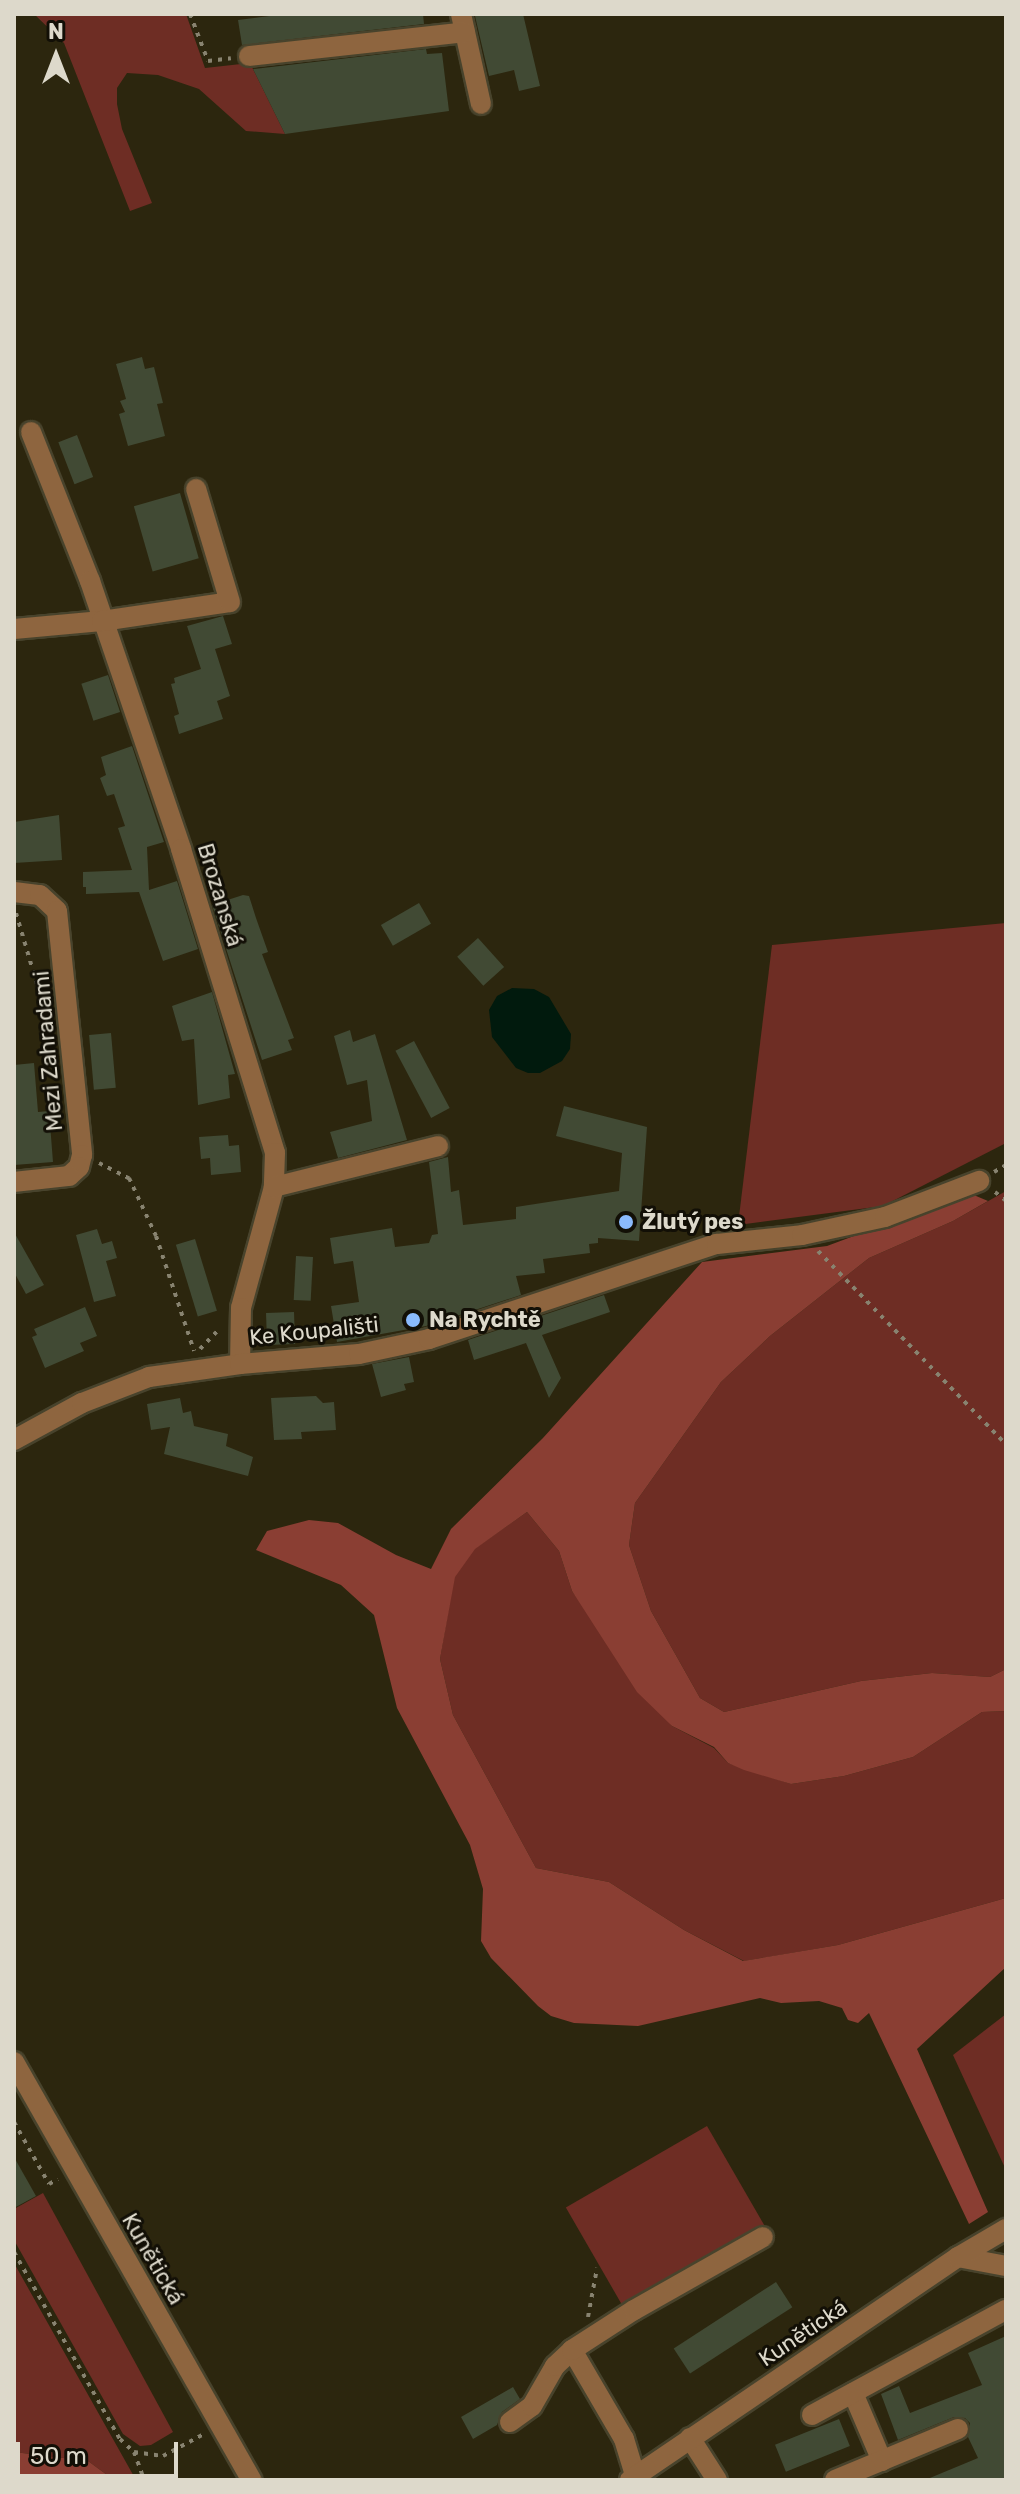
<!DOCTYPE html>
<html>
<head>
<meta charset="utf-8">
<style>
	body { margin:0 }
	#map { position:relative; width:1020px; height:2494px; overflow:hidden; background:#2c260e; font-family:Rubik,sans-serif }
	div>[style] { position:absolute }
	.green>* { inset:0; background:#6e2d24; transform-origin:0 0 }
	.forest>* { inset:0; background:#8a3e33 }
	.water>* { inset:0; background:#011a0d }
	.building>* { inset:0; background:#414a34; transform-origin:0 0 }
	.path>* { height:4px; margin-top:-2px; transform-origin:0; background:repeating-linear-gradient(90deg,#888370 0 4px,transparent 0 10px) }
	.roads { filter:drop-shadow(2px 0 #48432c) drop-shadow(-2px 0 #48432c) drop-shadow(0 2px #48432c) drop-shadow(0 -2px #48432c) }
	.minor>* { height:20px; margin:-10px; padding:0 10px; transform-origin:10px; border-radius:10px; background:#8e653f }
	.dots>* { width:22px; height:22px; translate:-50% -50%; box-sizing:border-box; border:4px solid #120f06; border-radius:50% }
	span { translate:-50% -50%; white-space:nowrap; text-align:center; line-height:1.15; -webkit-text-stroke:6px #120f06; paint-order:stroke }
	.street-label { font-size:22px; color:#ddd9cb }
	.poi-label { font-size:22px; color:#ddd9cb; font-weight:700 }
	.left { translate:0 -50%; text-align:left }
	.frame { position:absolute; inset:0; border:16px solid #ddd9cb; pointer-events:none }
	.north { position:absolute; left:16px; top:16px; width:80px; height:80px; -webkit-text-stroke:6px #120f06; paint-order:stroke; rotate:0deg; font-size:22px; font-weight:700; line-height:32px; text-align:center; color:#ddd9cb }
	.north::after { content:''; display:block; margin:auto; width:28px; height:36px; background:#ddd9cb; clip-path:polygon(50% 0,100% 100%,50% 72%,0 100%) }
	.scale { position:absolute; left:16px; top:2442px; width:162px; height:36px; box-sizing:border-box; border:4px solid #ddd9cb; border-top:0; padding-left:10px; font-size:24px; line-height:28px; white-space:nowrap; color:#ddd9cb; -webkit-text-stroke:6px #120f06; paint-order:stroke }
</style>
</head>
<body>
<div id="map">
	<div class="green">
		<i style="clip-path:polygon(34px 14px,186px 14px,205px 68px,250px 63px,285px 134px,246px 131px,199px 89px,158px 75px,127px 73px,117px 88px,117px 104px,122px 129px,152px 203px,130px 211px,64px 43px)"></i>
		<i style="clip-path:polygon(1006px 923px,1006px 1143px,883px 1206px,738px 1225px,772px 945px)"></i>
		<i style="clip-path:polygon(1006px 1191px,1006px 1669px,990px 1677px,932px 1673px,861px 1681px,724px 1712px,700px 1698px,651px 1611px,629px 1545px,635px 1503px,721px 1382px,770px 1336px,869px 1258px,953px 1221px)"></i>
		<i style="clip-path:polygon(527px 1512px,559px 1551px,572px 1591px,672px 1726px,714px 1748px,728px 1763px,791px 1784px,844px 1776px,913px 1757px,982px 1712px,1006px 1711px,1006px 1898px,838px 1945px,744px 1961px,684px 1930px,609px 1882px,536px 1868px,453px 1715px,440px 1659px,454px 1577px,474px 1549px)"></i>
		<i style="clip-path:polygon(1006px 2014px,1006px 2170px,953px 2055px)"></i>
		<i style="left:707px;top:2126px;width:118px;height:163px;rotate:60deg"></i>
		<i style="clip-path:polygon(43px 2193px,173px 2432px,151px 2445px,140px 2446px,123px 2434px,14px 2240px,14px 2209px)"></i>
		<i style="clip-path:polygon(14px 2263px,136px 2480px,114px 2480px,88px 2461px,14px 2452px)"></i>
	</div>
	<div class="forest">
		<i style="clip-path:polygon(969px 1193px,988px 1201px,953px 1221px,869px 1258px,770px 1336px,721px 1382px,635px 1503px,629px 1545px,651px 1611px,700px 1698px,724px 1712px,861px 1681px,932px 1673px,990px 1677px,1006px 1669px,1006px 1711px,982px 1712px,913px 1757px,844px 1776px,791px 1784px,744px 1770px,728px 1763px,714px 1747px,672px 1726px,637px 1692px,572px 1591px,559px 1551px,527px 1512px,475px 1549px,455px 1577px,440px 1659px,453px 1715px,536px 1868px,609px 1882px,684px 1930px,743px 1961px,838px 1945px,1006px 1898px,1006px 1967px,917px 2049px,988px 2212px,969px 2224px,869px 2013px,858px 2023px,848px 2020px,842px 2008px,819px 2001px,781px 2003px,760px 1998px,638px 2026px,574px 2023px,551px 2016px,538px 2006px,491px 1958px,481px 1941px,483px 1889px,470px 1845px,397px 1708px,374px 1615px,341px 1585px,256px 1550px,267px 1531px,309px 1520px,338px 1523px,396px 1555px,431px 1569px,451px 1529px,543px 1438px,702px 1262px,827px 1246px)"></i>
		<i style="clip-path:polygon(14px 2452px,88px 2461px,114px 2480px,14px 2480px)"></i>
	</div>
	<div class="water">
		<i style="clip-path:polygon(512px 988px,534px 989px,549px 997px,571px 1034px,570px 1049px,562px 1061px,540px 1073px,528px 1073px,516px 1068px,492px 1037px,489px 1010px,497px 996px)"></i>
	</div>
	<div class="building">
		<i style="clip-path:polygon(285px 14px,423px 14px,424px 24px,242px 45px,238px 20px)"></i>
		<i style="clip-path:polygon(484px 14px,523px 14px,540px 86px,519px 91px,514px 70px,489px 76px,475px 16px)"></i>
		<i style="clip-path:polygon(426px 49px,427px 54px,442px 53px,449px 111px,285px 134px,253px 69px)"></i>
		<i style="clip-path:polygon(142px 357px,145px 369px,154px 367px,163px 403px,157px 404px,165px 436px,128px 446px,119px 414px,125px 412px,120px 401px,126px 399px,116px 364px)"></i>
		<i style="left:77px;top:435px;width:45px;height:20px;rotate:69deg"></i>
		<i style="left:180px;top:493px;width:68px;height:48px;rotate:74deg"></i>
		<i style="clip-path:polygon(223px 616px,232px 644px,215px 649px,230px 696px,217px 701px,223px 719px,179px 734px,174px 716px,179px 714px,171px 684px,175px 683px,174px 678px,201px 669px,187px 626px)"></i>
		<i style="left:108px;top:675px;width:39px;height:28px;rotate:72deg"></i>
		<i style="clip-path:polygon(132px 746px,164px 842px,147px 847px,149px 890px,177px 881px,198px 949px,163px 961px,139px 892px,86px 894px,86px 887px,83px 887px,83px 872px,132px 870px,118px 828px,125px 826px,114px 794px,107px 796px,100px 778px,106px 775px,101px 757px)"></i>
		<i style="clip-path:polygon(59px 815px,62px 860px,14px 863px,14px 822px)"></i>
		<i style="clip-path:polygon(243px 895px,249px 896px,256px 918px,268px 952px,262px 954px,294px 1038px,288px 1040px,292px 1050px,262px 1060px,212px 905px)"></i>
		<i style="left:419px;top:903px;width:24px;height:44px;rotate:60deg"></i>
		<i style="left:478px;top:938px;width:39px;height:28px;rotate:48deg"></i>
		<i style="clip-path:polygon(212px 992px,235px 1074px,228px 1075px,230px 1098px,198px 1105px,194px 1039px,182px 1041px,172px 1006px)"></i>
		<i style="clip-path:polygon(350px 1030px,353px 1042px,375px 1034px,407px 1140px,338px 1158px,330px 1132px,372px 1121px,367px 1080px,347px 1085px,334px 1036px)"></i>
		<i style="left:111px;top:1033px;width:55px;height:22px;rotate:85deg"></i>
		<i style="left:414px;top:1041px;width:76px;height:21px;rotate:62deg"></i>
		<i style="clip-path:polygon(34px 1063px,38px 1112px,49px 1111px,53px 1162px,14px 1165px,14px 1065px)"></i>
		<i style="clip-path:polygon(564px 1106px,647px 1127px,639px 1241px,598px 1238px,598px 1243px,589px 1244px,590px 1253px,543px 1259px,545px 1273px,516px 1276px,521px 1295px,426px 1326px,337px 1342px,331px 1306px,359px 1302px,353px 1261px,334px 1264px,330px 1238px,392px 1228px,395px 1247px,429px 1243px,432px 1235px,438px 1234px,429px 1162px,448px 1157px,451px 1192px,459px 1190px,463px 1225px,516px 1219px,516px 1207px,619px 1191px,622px 1153px,556px 1136px)"></i>
		<i style="clip-path:polygon(228px 1135px,229px 1146px,239px 1145px,241px 1172px,211px 1175px,210px 1158px,201px 1159px,199px 1137px)"></i>
		<i style="clip-path:polygon(97px 1229px,102px 1244px,112px 1241px,117px 1258px,106px 1261px,116px 1296px,94px 1302px,76px 1235px)"></i>
		<i style="clip-path:polygon(14px 1232px,44px 1285px,26px 1294px,14px 1272px)"></i>
		<i style="left:195px;top:1239px;width:75px;height:20px;rotate:73deg"></i>
		<i style="left:296px;top:1256px;width:17px;height:44px;rotate:3deg"></i>
		<i style="clip-path:polygon(604px 1295px,610px 1312px,542px 1335px,561px 1378px,549px 1398px,526px 1343px,474px 1360px,468px 1340px)"></i>
		<i style="clip-path:polygon(85px 1307px,97px 1336px,80px 1343px,84px 1351px,45px 1368px,32px 1337px,37px 1335px,34px 1329px)"></i>
		<i style="left:294px;top:1312px;width:32px;height:28px;rotate:88deg"></i>
		<i style="clip-path:polygon(409px 1357px,414px 1382px,404px 1384px,406px 1390px,381px 1397px,372px 1364px)"></i>
		<i style="clip-path:polygon(316px 1396px,323px 1403px,334px 1402px,336px 1430px,301px 1432px,302px 1439px,274px 1440px,271px 1398px)"></i>
		<i style="clip-path:polygon(180px 1398px,183px 1413px,191px 1411px,194px 1426px,228px 1434px,226px 1446px,253px 1457px,248px 1476px,164px 1454px,170px 1427px,151px 1430px,147px 1404px)"></i>
		<i style="clip-path:polygon(14px 2157px,36px 2196px,14px 2208px)"></i>
		<i style="left:776px;top:2282px;width:30px;height:122px;rotate:57deg"></i>
		<i style="clip-path:polygon(1006px 2336px,1006px 2480px,925px 2480px,978px 2458px,968px 2437px,970px 2423px,965px 2418px,954px 2417px,898px 2440px,881px 2394px,899px 2386px,910px 2413px,982px 2385px,968px 2353px)"></i>
		<i style="clip-path:polygon(513px 2387px,520px 2399px,502px 2412px,497px 2425px,473px 2439px,461px 2417px)"></i>
		<i style="left:839px;top:2419px;width:29px;height:69px;rotate:68deg"></i>
	</div>
	<div class="path">
		<i style="left:190px;top:14px;width:50px;rotate:69deg"></i>
		<i style="left:208px;top:61px;width:23px;rotate:-7deg"></i>
		<i style="left:16px;top:913px;width:99px;rotate:73.6deg"></i>
		<i style="left:99px;top:1163px;width:34px;rotate:27deg"></i>
		<i style="left:129px;top:1178px;width:64px;rotate:65deg"></i>
		<i style="left:156px;top:1236px;width:121px;rotate:71.7deg"></i>
		<i style="left:994px;top:1172px;width:14px;rotate:-30deg"></i>
		<i style="left:995px;top:1192px;width:14px;rotate:39deg"></i>
		<i style="left:818px;top:1251px;width:269px;rotate:45.8deg"></i>
		<i style="left:200px;top:1349px;width:28px;rotate:-46deg"></i>
		<i style="left:14px;top:2122px;width:71px;rotate:60.6deg"></i>
		<i style="left:49px;top:2184px;width:10px;rotate:-29deg"></i>
		<i style="left:14px;top:2252px;width:215px;rotate:60.5deg"></i>
		<i style="left:120px;top:2439px;width:19px;rotate:43deg"></i>
		<i style="left:134px;top:2452px;width:29px;rotate:8deg"></i>
		<i style="left:163px;top:2456px;width:47px;rotate:-28.2deg"></i>
		<i style="left:588px;top:2317px;width:50px;rotate:-79.6deg"></i>
		<i style="left:134px;top:2452px;width:30px;rotate:70deg"></i>
	</div>
	<div class="roads">
		<div class="minor">
			<i style="left:461px;top:14px;width:92px;rotate:77.5deg"></i>
			<i style="left:249px;top:56px;width:217px;rotate:-6.3deg"></i>
			<i style="left:31px;top:432px;width:160px;rotate:68.4deg"></i>
			<i style="left:90px;top:581px;width:283px;rotate:71.2deg"></i>
			<i style="left:181px;top:849px;width:318px;rotate:72.8deg"></i>
			<i style="left:275px;top:1153px;width:34px;rotate:92deg"></i>
			<i style="left:274px;top:1187px;width:125px;rotate:105.3deg"></i>
			<i style="left:241px;top:1308px;width:56px;rotate:91deg"></i>
			<i style="left:14px;top:629px;width:88px;rotate:-5.2deg"></i>
			<i style="left:102px;top:621px;width:129px;rotate:-8.4deg"></i>
			<i style="left:230px;top:602px;width:118px;rotate:-106.7deg"></i>
			<i style="left:14px;top:892px;width:26px;rotate:7deg"></i>
			<i style="left:40px;top:895px;width:23px;rotate:43deg"></i>
			<i style="left:57px;top:911px;width:245px;rotate:84.1deg"></i>
			<i style="left:82px;top:1155px;width:12px;rotate:104deg"></i>
			<i style="left:79px;top:1167px;width:13px;rotate:138deg"></i>
			<i style="left:69px;top:1176px;width:55px;rotate:173.8deg"></i>
			<i style="left:274px;top:1187px;width:169px;rotate:-14deg"></i>
			<i style="left:14px;top:1440px;width:77px;rotate:-28.6deg"></i>
			<i style="left:82px;top:1403px;width:72px;rotate:-21.2deg"></i>
			<i style="left:149px;top:1377px;width:92px;rotate:-8.1deg"></i>
			<i style="left:240px;top:1364px;width:119px;rotate:-4.8deg"></i>
			<i style="left:359px;top:1354px;width:72px;rotate:-12.1deg"></i>
			<i style="left:429px;top:1339px;width:303px;rotate:-18.3deg"></i>
			<i style="left:717px;top:1244px;width:85px;rotate:-6deg"></i>
			<i style="left:802px;top:1235px;width:85px;rotate:-12.2deg"></i>
			<i style="left:885px;top:1217px;width:101px;rotate:-21deg"></i>
			<i style="left:14px;top:2062px;width:481px;rotate:60.4deg"></i>
			<i style="left:958px;top:2257px;width:49px;rotate:10.6deg"></i>
			<i style="left:572px;top:2350px;width:103px;rotate:59.7deg"></i>
			<i style="left:624px;top:2439px;width:38px;rotate:73deg"></i>
			<i style="left:853px;top:2393px;width:74px;rotate:66.9deg"></i>
			<i style="left:812px;top:2415px;width:220px;rotate:-28.5deg"></i>
			<i style="left:510px;top:2422px;width:27px;rotate:-36deg"></i>
			<i style="left:532px;top:2406px;width:46px;rotate:-60.1deg"></i>
			<i style="left:555px;top:2366px;width:23px;rotate:-43deg"></i>
			<i style="left:572px;top:2350px;width:74px;rotate:-32.8deg"></i>
			<i style="left:634px;top:2310px;width:148px;rotate:-29.5deg"></i>
			<i style="left:690px;top:2438px;width:50px;rotate:57.3deg"></i>
			<i style="left:630px;top:2480px;width:397px;rotate:-34.2deg"></i>
			<i style="left:958px;top:2257px;width:56px;rotate:-30.3deg"></i>
			<i style="left:835px;top:2480px;width:133px;rotate:-22.5deg"></i>
		</div>
	</div>
	<div class="dots">
		<i style="left:626px;top:1222px;background:#8abafc"></i>
		<i style="left:413px;top:1320px;background:#8abafc"></i>
	</div>
	<div class="street-label">
		<span style="left:220px;top:895px;rotate:73deg">Brozanská</span>
		<span style="left:48px;top:1051px;rotate:-95deg">Mezi Zahradami</span>
		<span style="left:314px;top:1331px;rotate:-6deg">Ke Koupališti</span>
		<span style="left:153px;top:2259px;rotate:60deg">Kunětická</span>
		<span style="left:803px;top:2333px;rotate:-34deg">Kunětická</span>
	</div>
	<div class="poi-label">
		<span class="left" style="left:642px;top:1222px">Žlutý pes</span>
		<span class="left" style="left:429px;top:1320px">Na Rychtě</span>
	</div>
	<div class="frame"></div>
	<div class="north">N</div>
	<div class="scale">50 m</div>
</div>
</body>
</html>
